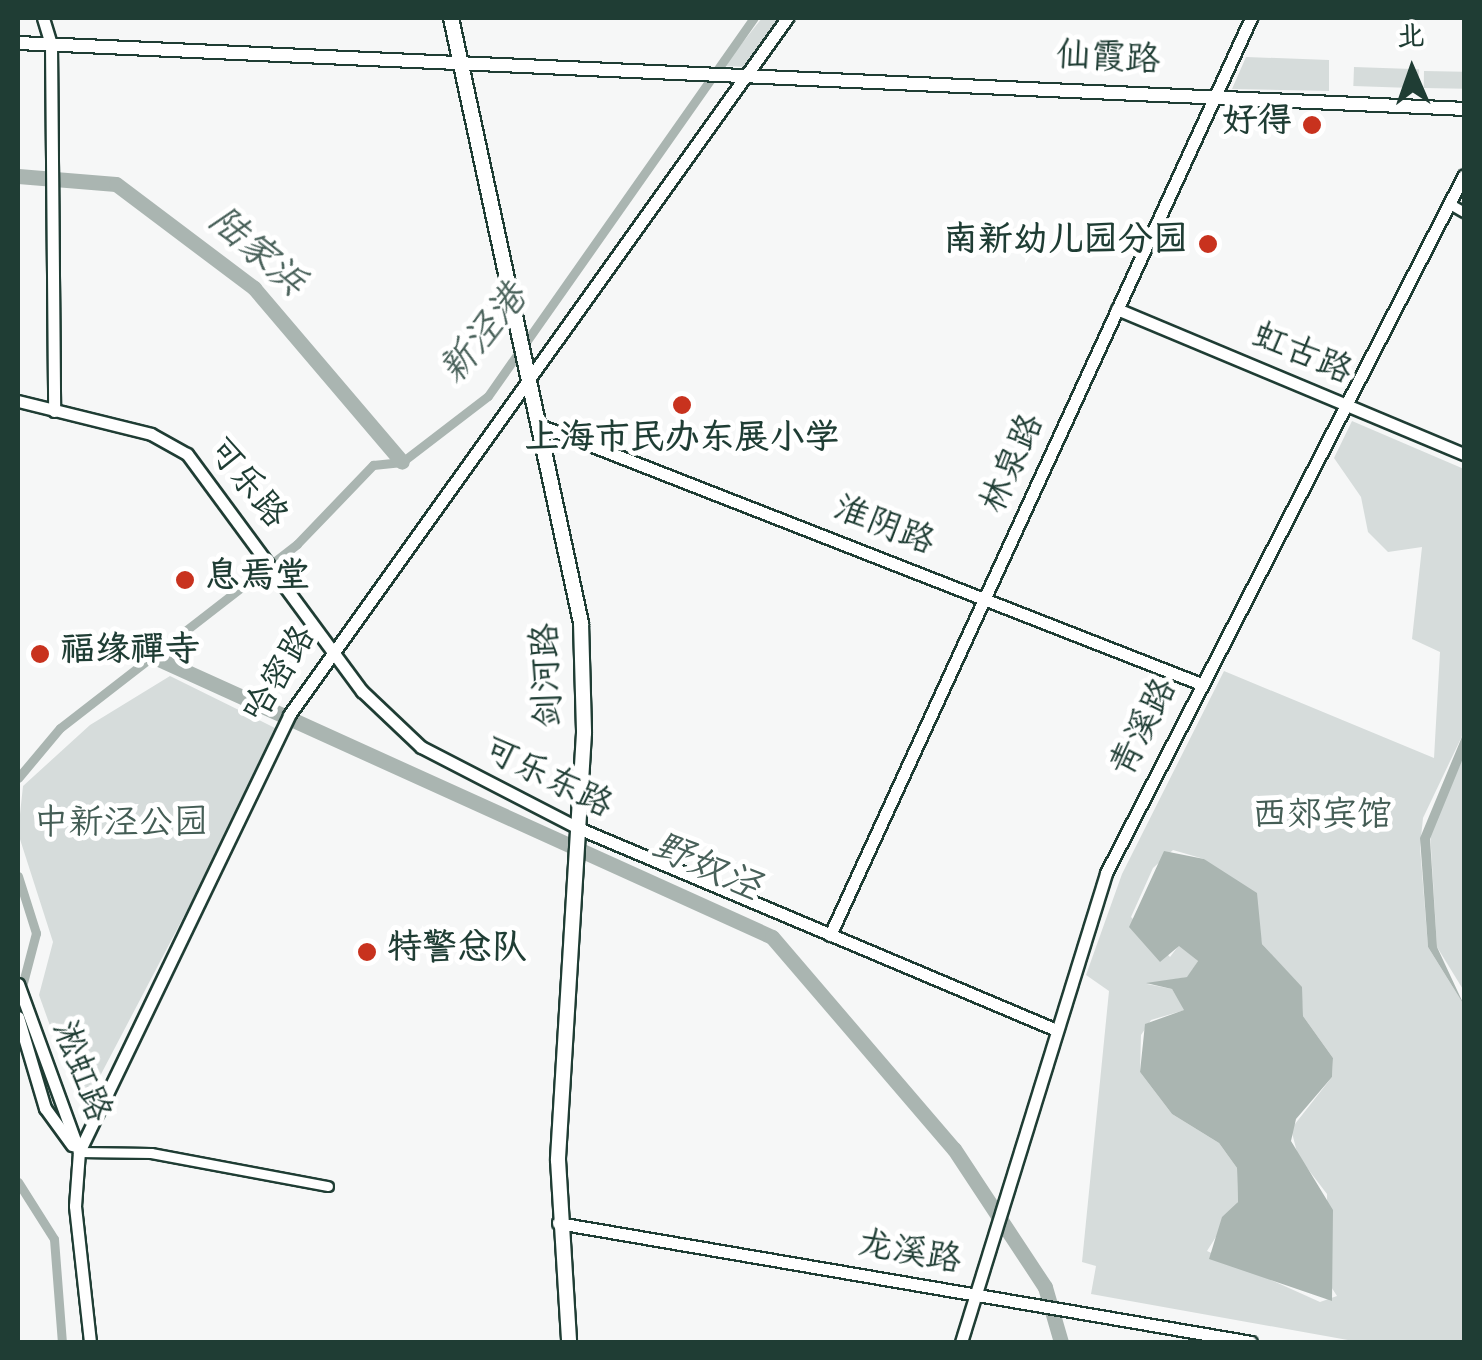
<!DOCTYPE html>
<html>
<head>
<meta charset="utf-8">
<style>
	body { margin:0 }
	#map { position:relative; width:1482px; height:1360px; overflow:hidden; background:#f6f7f7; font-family:"Gochi Hand","LXGW WenKai TC",sans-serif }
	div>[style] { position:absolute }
	.green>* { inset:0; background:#d6dcdb; transform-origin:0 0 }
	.water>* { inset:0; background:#aab5b1 }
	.canal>* { height:9px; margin:-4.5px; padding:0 4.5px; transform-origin:4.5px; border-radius:4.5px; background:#aab5b1 }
	.river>* { height:15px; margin:-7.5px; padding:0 7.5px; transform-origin:7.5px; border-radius:7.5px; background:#aab5b1 }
	.roads { filter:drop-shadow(2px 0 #1f3d34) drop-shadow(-2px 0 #1f3d34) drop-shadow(0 2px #1f3d34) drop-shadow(0 -2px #1f3d34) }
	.minor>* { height:9px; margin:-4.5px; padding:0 4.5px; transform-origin:4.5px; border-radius:4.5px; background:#fff }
	.tertiary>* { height:11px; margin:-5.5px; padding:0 5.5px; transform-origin:5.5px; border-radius:5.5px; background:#fff }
	.secondary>* { height:12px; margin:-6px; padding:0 6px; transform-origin:6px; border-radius:6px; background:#fff }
	.primary>* { height:14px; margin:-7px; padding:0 7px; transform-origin:7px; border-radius:7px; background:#fff }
	.dots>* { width:28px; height:28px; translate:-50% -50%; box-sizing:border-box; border:5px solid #fff; border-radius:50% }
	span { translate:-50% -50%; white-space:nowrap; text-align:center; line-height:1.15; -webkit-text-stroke:10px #fff; paint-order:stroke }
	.street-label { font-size:35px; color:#1f3d34 }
	.poi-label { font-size:35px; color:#1f3d34; font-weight:700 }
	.right { translate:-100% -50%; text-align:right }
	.left { translate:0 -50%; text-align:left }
	.park-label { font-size:35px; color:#445d55 }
	.water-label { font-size:38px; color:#49615a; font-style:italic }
	.frame { position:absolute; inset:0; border:20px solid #1f3d34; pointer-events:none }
	.north { position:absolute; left:1362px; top:20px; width:100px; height:100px; -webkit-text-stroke:8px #fff; paint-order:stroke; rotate:358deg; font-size:28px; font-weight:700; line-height:40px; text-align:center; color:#1f3d34 }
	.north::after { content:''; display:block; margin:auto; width:35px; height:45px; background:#1f3d34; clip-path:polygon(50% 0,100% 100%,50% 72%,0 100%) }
</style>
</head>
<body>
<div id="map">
	<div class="green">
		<i style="clip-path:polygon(762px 18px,780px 18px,746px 67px,724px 66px)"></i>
		<i style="clip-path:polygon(1246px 57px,1329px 60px,1329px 91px,1232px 89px)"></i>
		<i style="left:1354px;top:67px;width:65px;height:19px;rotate:2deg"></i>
		<i style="left:1424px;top:71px;width:40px;height:17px;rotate:1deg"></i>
		<i style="clip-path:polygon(evenodd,1352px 421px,1464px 469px,1464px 732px,1423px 818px,1420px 847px,1428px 947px,1464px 1005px,1464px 1342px,1359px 1342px,1091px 1294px,1096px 1266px,1082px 1262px,1109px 991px,1086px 975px,1122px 874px,1224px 671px,1434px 758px,1440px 652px,1412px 639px,1422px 547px,1388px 552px,1368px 532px,1361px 497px,1334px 458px,1352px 421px,1173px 850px,1204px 859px,1257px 917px,1262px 944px,1301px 987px,1303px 1016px,1333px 1058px,1332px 1077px,1291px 1129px,1298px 1156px,1327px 1194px,1328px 1282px,1337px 1296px,1320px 1302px,1207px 1251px,1238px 1202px,1237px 1168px,1219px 1143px,1172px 1114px,1140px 1072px,1141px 1035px,1151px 1020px,1185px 1010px,1172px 989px,1147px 984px,1188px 977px,1198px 961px,1179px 945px,1170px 957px,1131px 917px,1153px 868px,1173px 850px)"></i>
		<i style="clip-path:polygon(170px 676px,281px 731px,88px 1099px,76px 1098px,39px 995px,53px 942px,18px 833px,23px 786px,90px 725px)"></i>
		<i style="clip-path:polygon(1464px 756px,1464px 991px,1437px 947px,1430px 832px)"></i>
	</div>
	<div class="water">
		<i style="clip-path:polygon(1464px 732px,1464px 756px,1430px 839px,1437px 947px,1464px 1005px,1428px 947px,1420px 838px)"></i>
		<i style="clip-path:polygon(1164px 851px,1204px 859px,1257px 893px,1262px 944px,1302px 987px,1303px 1016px,1333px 1058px,1332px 1077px,1296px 1119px,1291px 1141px,1333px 1210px,1332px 1301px,1209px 1259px,1222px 1217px,1238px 1202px,1237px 1168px,1219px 1143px,1172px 1114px,1140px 1072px,1145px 1024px,1184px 1010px,1172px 989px,1146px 983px,1187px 977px,1198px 961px,1179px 946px,1160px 962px,1129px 927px)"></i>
	</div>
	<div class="canal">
		<i style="left:18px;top:778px;width:65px;rotate:-50deg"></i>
		<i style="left:60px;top:728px;width:300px;rotate:-37.8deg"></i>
		<i style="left:297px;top:544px;width:110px;rotate:-46.1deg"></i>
		<i style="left:373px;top:465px;width:29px;rotate:-6deg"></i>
		<i style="left:402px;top:462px;width:108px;rotate:-37.5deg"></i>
		<i style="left:488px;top:396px;width:462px;rotate:-54.9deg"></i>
		<i style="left:18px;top:876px;width:60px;rotate:72.5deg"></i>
		<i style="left:36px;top:933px;width:59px;rotate:104.7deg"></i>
		<i style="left:18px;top:1182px;width:67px;rotate:57.7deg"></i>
		<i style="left:54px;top:1239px;width:103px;rotate:85.6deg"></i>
	</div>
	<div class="river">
		<i style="left:18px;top:176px;width:98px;rotate:4.7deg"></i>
		<i style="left:116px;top:184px;width:173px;rotate:37deg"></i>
		<i style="left:254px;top:288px;width:228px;rotate:49.6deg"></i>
		<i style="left:154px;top:657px;width:678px;rotate:24.37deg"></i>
		<i style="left:772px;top:937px;width:279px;rotate:49.4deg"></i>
		<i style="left:954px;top:1149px;width:165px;rotate:56.6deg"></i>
		<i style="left:1045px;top:1287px;width:57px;rotate:73.8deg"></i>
	</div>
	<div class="roads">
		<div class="minor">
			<i style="left:1450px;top:204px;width:16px;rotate:30deg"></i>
			<i style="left:79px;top:1152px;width:72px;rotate:0.8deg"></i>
			<i style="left:151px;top:1153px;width:180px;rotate:10.6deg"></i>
		</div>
		<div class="tertiary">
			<i style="left:43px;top:18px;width:28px;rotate:73deg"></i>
			<i style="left:51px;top:45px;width:366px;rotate:89.5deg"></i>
			<i style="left:1117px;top:309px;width:376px;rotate:22.7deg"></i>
			<i style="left:18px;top:401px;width:137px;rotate:13.9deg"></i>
			<i style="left:151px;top:434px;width:41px;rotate:29.1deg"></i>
			<i style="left:187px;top:454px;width:295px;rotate:53.6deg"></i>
			<i style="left:362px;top:691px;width:81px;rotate:43.5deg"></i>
			<i style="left:421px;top:747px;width:177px;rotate:27.3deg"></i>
			<i style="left:578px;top:828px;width:517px;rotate:22.89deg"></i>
			<i style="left:544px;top:427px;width:705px;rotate:21.36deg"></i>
			<i style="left:830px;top:935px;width:1009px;rotate:-65.34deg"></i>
			<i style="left:18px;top:984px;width:179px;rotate:70deg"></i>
			<i style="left:18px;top:1017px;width:95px;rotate:73.5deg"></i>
			<i style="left:45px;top:1108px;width:46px;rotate:53.9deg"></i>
			<i style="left:558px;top:1223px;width:703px;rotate:9.74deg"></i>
			<i style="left:90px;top:1342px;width:137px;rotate:-96.3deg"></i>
			<i style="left:75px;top:1206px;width:54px;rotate:-85.8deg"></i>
			<i style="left:79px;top:1152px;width:485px;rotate:-64.3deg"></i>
			<i style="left:289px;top:715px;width:857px;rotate:-54.45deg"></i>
			<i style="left:961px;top:1342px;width:491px;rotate:-72.8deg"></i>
			<i style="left:1106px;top:873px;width:784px;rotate:-62.85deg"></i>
		</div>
		<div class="secondary">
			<i style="left:18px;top:43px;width:1448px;rotate:2.61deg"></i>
		</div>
		<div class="primary">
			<i style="left:451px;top:18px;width:619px;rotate:77.87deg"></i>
			<i style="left:581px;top:623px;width:110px;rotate:88.4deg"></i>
			<i style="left:584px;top:733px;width:428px;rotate:93.5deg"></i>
			<i style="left:558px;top:1160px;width:182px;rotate:86.5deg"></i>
		</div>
	</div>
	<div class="dots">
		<i style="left:1312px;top:125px;background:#c8321e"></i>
		<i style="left:1208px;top:244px;background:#c8321e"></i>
		<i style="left:682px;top:405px;background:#c8321e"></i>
		<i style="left:185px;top:580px;background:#c8321e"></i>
		<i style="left:40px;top:654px;background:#c8321e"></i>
		<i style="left:367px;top:952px;background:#c8321e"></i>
	</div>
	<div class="street-label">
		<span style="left:1108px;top:62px;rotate:3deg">仙霞路</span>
		<span style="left:1301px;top:357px;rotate:23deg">虹古路</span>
		<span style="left:1016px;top:465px;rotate:-66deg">林泉路</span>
		<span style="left:244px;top:485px;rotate:51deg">可乐路</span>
		<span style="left:883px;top:529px;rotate:21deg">淮阴路</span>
		<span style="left:551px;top:675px;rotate:-92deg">剑河路</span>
		<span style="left:283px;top:676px;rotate:-59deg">哈密路</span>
		<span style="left:1147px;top:729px;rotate:-63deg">青溪路</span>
		<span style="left:546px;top:781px;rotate:26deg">可乐东路</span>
		<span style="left:78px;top:1073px;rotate:69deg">淞虹路</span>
		<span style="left:909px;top:1256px;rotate:10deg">龙溪路</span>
	</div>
	<div class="poi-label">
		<span class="right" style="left:1292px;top:125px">好得</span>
		<span class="right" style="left:1188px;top:244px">南新幼儿园分园</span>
		<span style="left:682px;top:442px">上海市民办东展小学</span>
		<span class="left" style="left:205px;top:580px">息焉堂</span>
		<span class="left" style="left:60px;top:654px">福缘禪寺</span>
		<span class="left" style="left:387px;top:952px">特警总队</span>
	</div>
	<div class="park-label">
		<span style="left:1322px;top:819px">西郊宾馆</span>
		<span style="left:121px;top:827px">中新泾公园</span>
	</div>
	<div class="water-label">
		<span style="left:254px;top:255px;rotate:41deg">陆家浜</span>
		<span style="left:487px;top:337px;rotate:-51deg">新泾港</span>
		<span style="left:705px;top:871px;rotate:24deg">野奴泾</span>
	</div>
	<div class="frame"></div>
	<div class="north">北</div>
</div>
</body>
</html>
